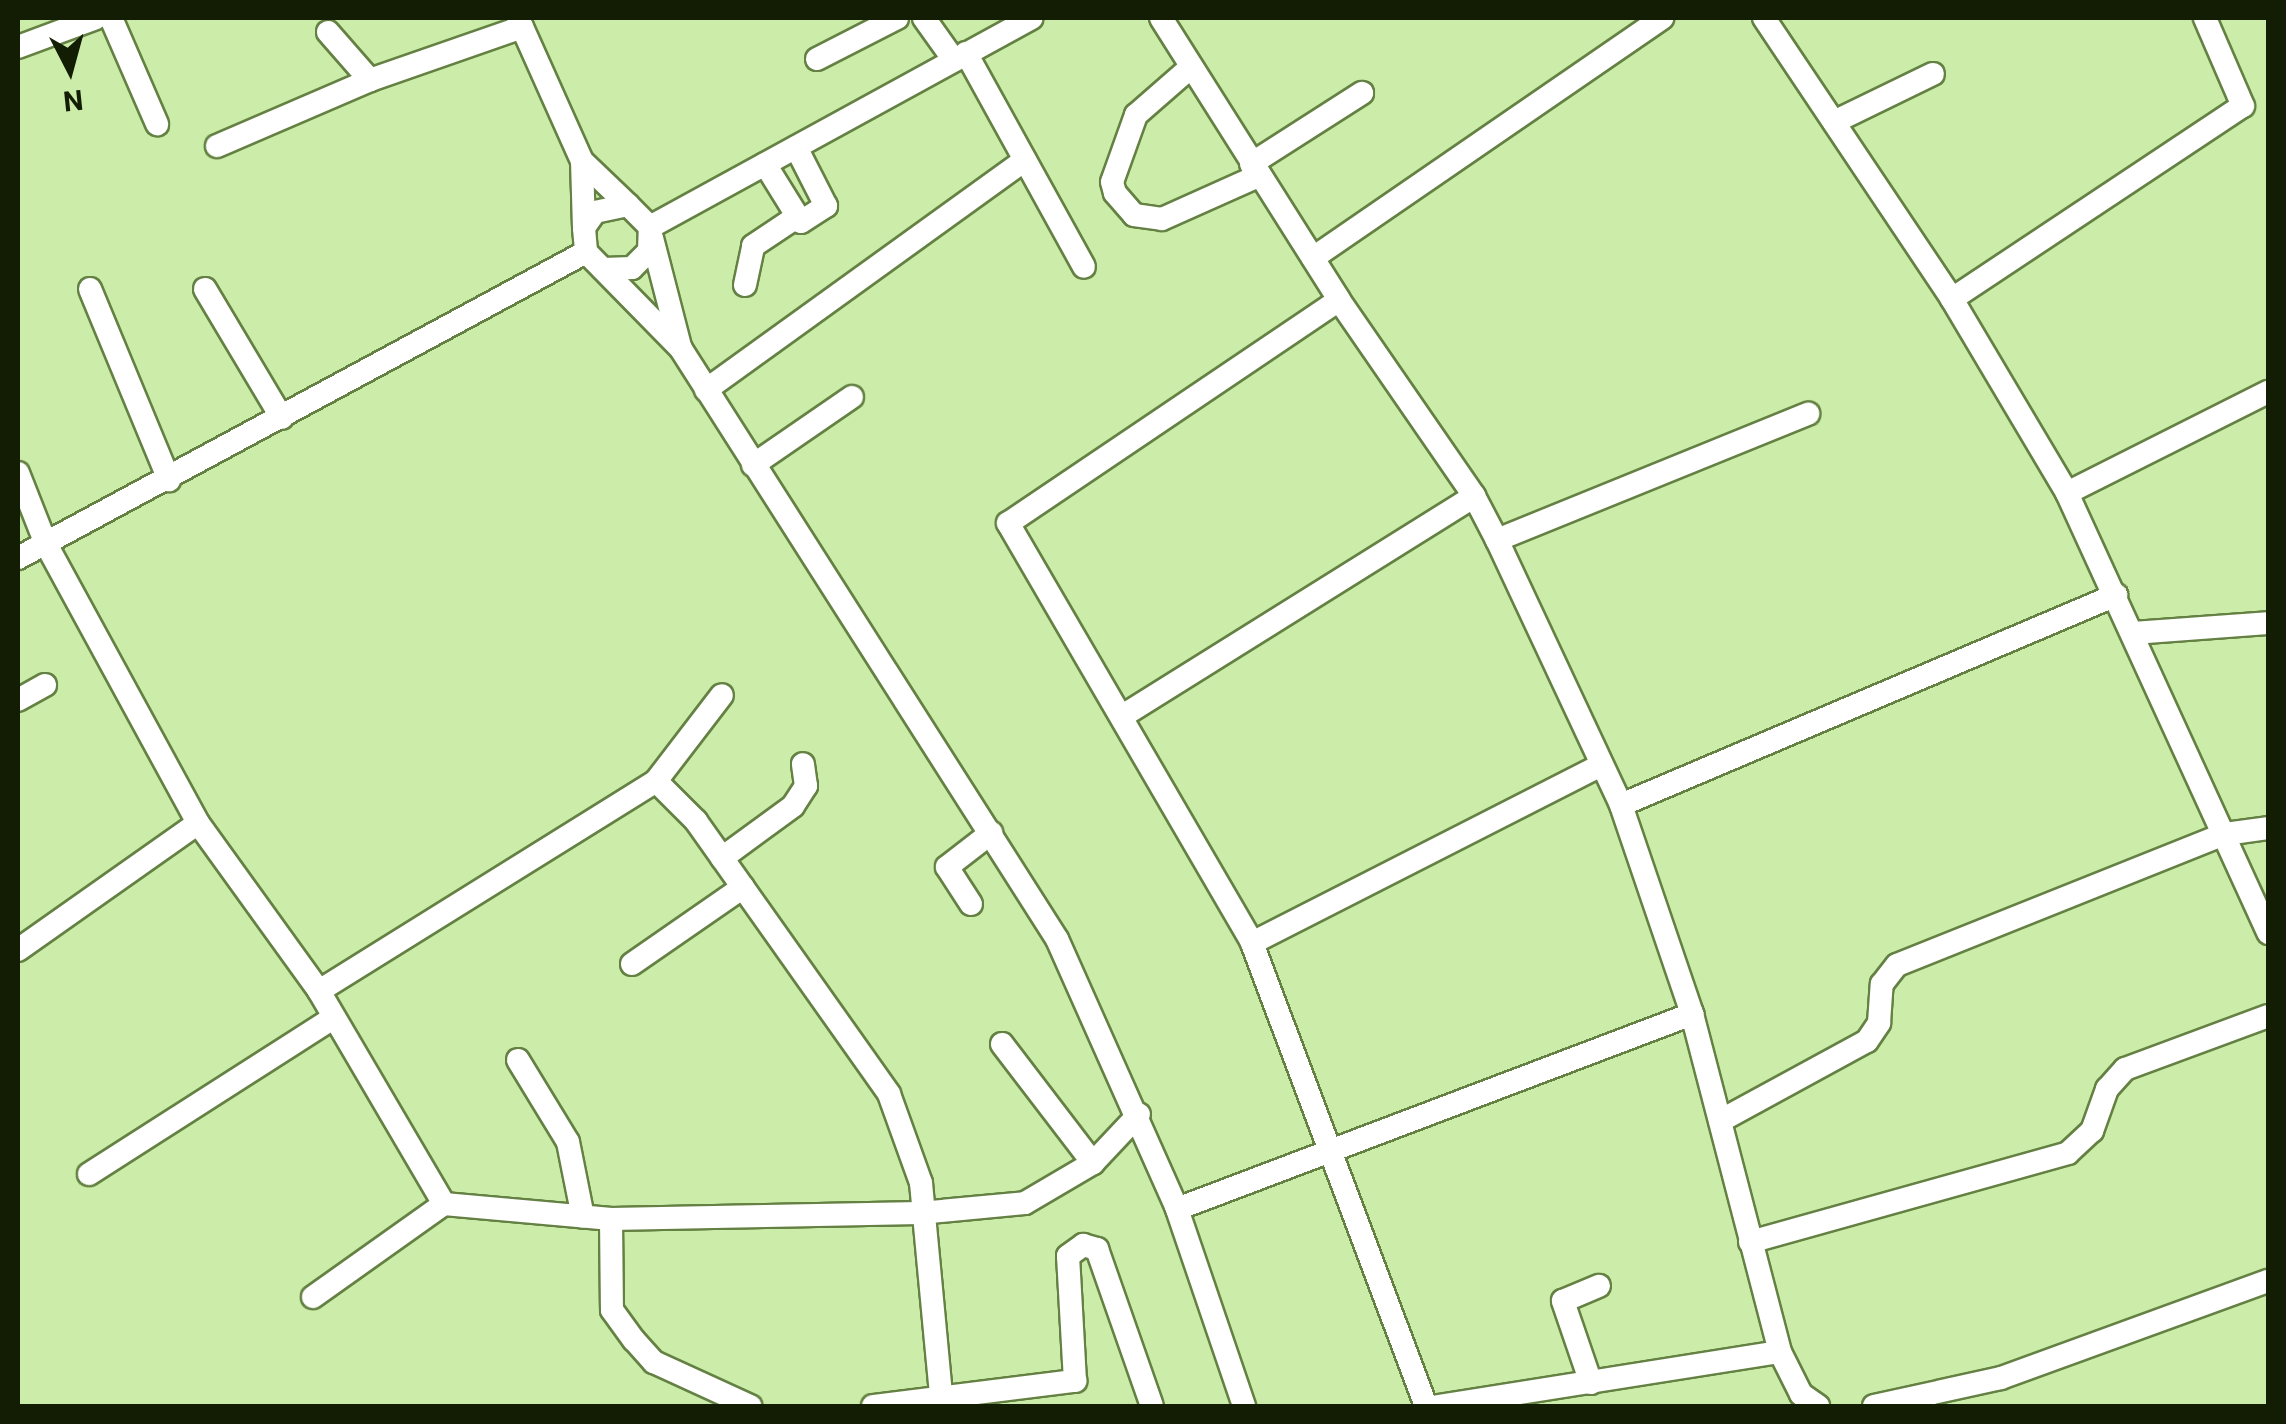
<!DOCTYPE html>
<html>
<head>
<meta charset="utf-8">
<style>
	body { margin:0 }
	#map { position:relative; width:2286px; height:1424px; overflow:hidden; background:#ccedaa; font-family:Roboto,sans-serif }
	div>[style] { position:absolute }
	.roads { filter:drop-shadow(2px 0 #648143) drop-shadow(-2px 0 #648143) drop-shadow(0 2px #648143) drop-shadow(0 -2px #648143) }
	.minor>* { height:22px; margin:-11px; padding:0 11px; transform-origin:11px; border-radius:11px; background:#fff }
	span { translate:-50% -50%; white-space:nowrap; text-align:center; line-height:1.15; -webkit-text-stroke:8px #ccedaa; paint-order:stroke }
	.frame { position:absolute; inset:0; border:20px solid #121d04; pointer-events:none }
	.north { position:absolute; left:20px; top:20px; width:100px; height:100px; -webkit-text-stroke:8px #ccedaa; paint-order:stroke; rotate:174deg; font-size:28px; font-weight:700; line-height:40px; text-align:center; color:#121d04 }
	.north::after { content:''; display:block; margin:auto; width:35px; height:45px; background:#121d04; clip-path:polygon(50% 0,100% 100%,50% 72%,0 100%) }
</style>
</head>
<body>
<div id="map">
	<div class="roads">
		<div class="minor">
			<i style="left:111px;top:18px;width:116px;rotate:66.5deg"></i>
			<i style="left:518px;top:18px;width:157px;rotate:65.9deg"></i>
			<i style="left:582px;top:161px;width:64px;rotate:43.7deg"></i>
			<i style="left:924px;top:18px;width:52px;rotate:54.5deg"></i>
			<i style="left:1161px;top:18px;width:333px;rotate:57.7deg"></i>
			<i style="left:1339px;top:300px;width:238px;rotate:55.4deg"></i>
			<i style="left:1474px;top:496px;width:50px;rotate:62.4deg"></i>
			<i style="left:1497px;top:540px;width:293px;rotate:64.9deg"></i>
			<i style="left:1621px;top:805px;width:221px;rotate:71.2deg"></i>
			<i style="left:1692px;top:1014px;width:349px;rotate:75.4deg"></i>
			<i style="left:1780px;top:1352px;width:47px;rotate:63.4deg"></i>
			<i style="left:1801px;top:1394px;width:21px;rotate:35deg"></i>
			<i style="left:1764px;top:18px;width:338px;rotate:56.2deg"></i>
			<i style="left:1952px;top:299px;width:226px;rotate:59.3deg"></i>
			<i style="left:2067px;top:493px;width:484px;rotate:65.4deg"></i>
			<i style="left:328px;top:32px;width:64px;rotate:48.8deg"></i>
			<i style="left:370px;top:80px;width:161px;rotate:-19.2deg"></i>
			<i style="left:18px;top:47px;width:83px;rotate:-20.4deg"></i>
			<i style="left:966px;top:53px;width:244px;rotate:61.1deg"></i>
			<i style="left:817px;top:59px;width:90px;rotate:-27.1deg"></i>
			<i style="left:1191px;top:67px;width:73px;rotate:138.9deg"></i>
			<i style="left:1136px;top:115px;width:71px;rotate:109.7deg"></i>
			<i style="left:1112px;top:182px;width:11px;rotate:75deg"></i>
			<i style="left:1115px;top:193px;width:29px;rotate:49deg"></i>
			<i style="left:1134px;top:215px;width:28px;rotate:8deg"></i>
			<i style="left:1162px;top:219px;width:105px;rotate:-24.1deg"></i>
			<i style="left:1834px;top:122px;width:110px;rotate:-25.9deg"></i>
			<i style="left:217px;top:146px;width:167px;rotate:-23.3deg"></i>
			<i style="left:582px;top:161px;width:67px;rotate:88.3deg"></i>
			<i style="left:765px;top:164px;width:68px;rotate:58.2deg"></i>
			<i style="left:801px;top:222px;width:30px;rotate:-33deg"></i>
			<i style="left:826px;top:206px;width:66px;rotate:-117deg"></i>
			<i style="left:1251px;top:164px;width:132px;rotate:-32.6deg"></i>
			<i style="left:650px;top:227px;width:435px;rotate:-28.7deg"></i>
			<i style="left:652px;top:238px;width:112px;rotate:75.5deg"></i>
			<i style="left:1313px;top:258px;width:424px;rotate:-34.5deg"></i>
			<i style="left:603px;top:269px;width:29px;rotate:-2deg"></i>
			<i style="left:632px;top:268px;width:24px;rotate:-45deg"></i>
			<i style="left:649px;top:251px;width:24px;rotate:-88deg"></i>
			<i style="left:650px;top:227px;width:31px;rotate:-135deg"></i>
			<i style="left:628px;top:205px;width:34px;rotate:168deg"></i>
			<i style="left:595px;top:212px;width:19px;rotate:125deg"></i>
			<i style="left:584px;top:228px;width:24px;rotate:85deg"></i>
			<i style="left:586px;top:252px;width:136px;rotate:45.6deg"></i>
			<i style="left:681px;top:349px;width:700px;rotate:57.49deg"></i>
			<i style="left:1057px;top:939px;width:295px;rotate:66deg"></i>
			<i style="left:1177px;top:1209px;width:208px;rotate:71.2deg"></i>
			<i style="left:745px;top:285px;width:40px;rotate:-78deg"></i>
			<i style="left:753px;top:246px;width:50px;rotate:-33.7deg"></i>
			<i style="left:90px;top:289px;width:207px;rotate:67.5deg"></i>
			<i style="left:205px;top:289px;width:150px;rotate:59.2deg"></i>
			<i style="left:1952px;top:299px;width:349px;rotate:-33.6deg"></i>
			<i style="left:2243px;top:106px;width:96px;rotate:-113.4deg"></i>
			<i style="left:1339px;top:300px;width:399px;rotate:146deg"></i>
			<i style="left:1008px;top:523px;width:486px;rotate:59.8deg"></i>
			<i style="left:1252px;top:943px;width:495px;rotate:69.4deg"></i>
			<i style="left:706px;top:390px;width:393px;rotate:-35.8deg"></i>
			<i style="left:753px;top:465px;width:120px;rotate:-34.5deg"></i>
			<i style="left:18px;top:473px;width:76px;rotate:68.5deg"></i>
			<i style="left:46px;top:544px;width:318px;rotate:61.4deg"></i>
			<i style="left:198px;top:823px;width:207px;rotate:54.2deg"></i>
			<i style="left:319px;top:991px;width:247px;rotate:59.6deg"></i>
			<i style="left:2067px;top:493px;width:225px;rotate:-26.7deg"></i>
			<i style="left:1497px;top:540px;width:336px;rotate:-22.1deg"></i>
			<i style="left:18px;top:558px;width:645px;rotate:-28.31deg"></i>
			<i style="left:2133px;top:633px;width:135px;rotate:-4.2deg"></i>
			<i style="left:18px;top:700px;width:31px;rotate:-29deg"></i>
			<i style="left:1124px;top:715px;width:413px;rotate:-32deg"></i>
			<i style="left:656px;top:781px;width:108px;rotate:-52.5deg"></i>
			<i style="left:1621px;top:805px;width:538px;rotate:-22.99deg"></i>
			<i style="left:722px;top:858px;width:88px;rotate:-36.2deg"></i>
			<i style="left:793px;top:806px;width:24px;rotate:-57deg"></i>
			<i style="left:806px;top:786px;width:22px;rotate:-98deg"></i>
			<i style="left:971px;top:904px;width:44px;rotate:-123deg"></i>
			<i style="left:947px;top:867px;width:56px;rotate:-37.7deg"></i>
			<i style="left:1252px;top:943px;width:392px;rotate:-27deg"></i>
			<i style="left:18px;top:950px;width:220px;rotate:-35.2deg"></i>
			<i style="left:632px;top:964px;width:135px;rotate:-34.7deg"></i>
			<i style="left:319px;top:991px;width:397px;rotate:-31.9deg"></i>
			<i style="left:656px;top:781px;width:57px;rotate:45deg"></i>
			<i style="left:696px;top:821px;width:334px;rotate:54.7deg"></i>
			<i style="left:889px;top:1094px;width:95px;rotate:70.2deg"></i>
			<i style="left:921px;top:1183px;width:224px;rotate:84.6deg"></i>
			<i style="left:1002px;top:1044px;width:150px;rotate:52.6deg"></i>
			<i style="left:518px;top:1060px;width:96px;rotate:58.6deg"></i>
			<i style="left:568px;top:1142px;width:76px;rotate:78.7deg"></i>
			<i style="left:1720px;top:1121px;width:167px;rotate:-28.6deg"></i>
			<i style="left:1867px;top:1041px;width:22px;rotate:-56deg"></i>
			<i style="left:1879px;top:1023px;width:39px;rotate:-86deg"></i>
			<i style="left:1882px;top:984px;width:24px;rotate:-52deg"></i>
			<i style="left:1897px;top:965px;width:353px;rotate:-21.8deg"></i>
			<i style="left:2225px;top:834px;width:43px;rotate:-7.9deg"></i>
			<i style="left:89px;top:1174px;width:287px;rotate:-32.6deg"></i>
			<i style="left:1177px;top:1209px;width:551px;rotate:-20.74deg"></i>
			<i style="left:611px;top:1219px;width:91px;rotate:89.4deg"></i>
			<i style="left:612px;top:1310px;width:37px;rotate:54deg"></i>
			<i style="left:634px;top:1340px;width:30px;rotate:48deg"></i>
			<i style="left:654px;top:1362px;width:106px;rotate:24.6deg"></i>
			<i style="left:1750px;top:1242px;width:330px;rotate:-15.6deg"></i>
			<i style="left:2068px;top:1153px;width:33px;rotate:-43deg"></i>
			<i style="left:2092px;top:1131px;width:45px;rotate:-70.3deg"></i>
			<i style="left:2107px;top:1089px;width:27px;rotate:-48deg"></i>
			<i style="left:2125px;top:1069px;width:153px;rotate:-20.3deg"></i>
			<i style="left:313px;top:1297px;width:161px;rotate:-35.4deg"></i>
			<i style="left:444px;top:1204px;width:168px;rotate:5.1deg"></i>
			<i style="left:611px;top:1219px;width:309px;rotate:-1.1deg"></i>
			<i style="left:920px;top:1213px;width:105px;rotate:-5.4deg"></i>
			<i style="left:1025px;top:1203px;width:79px;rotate:-30.5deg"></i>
			<i style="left:1093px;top:1163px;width:67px;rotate:-46.8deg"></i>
			<i style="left:1591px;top:1383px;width:87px;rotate:-108.9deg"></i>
			<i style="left:1563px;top:1301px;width:39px;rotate:-23deg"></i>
			<i style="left:873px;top:1406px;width:204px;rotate:-7.1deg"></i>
			<i style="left:1075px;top:1381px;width:125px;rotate:-93.2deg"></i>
			<i style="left:1068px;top:1256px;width:19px;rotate:-36deg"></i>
			<i style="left:1083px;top:1245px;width:15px;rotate:16deg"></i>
			<i style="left:1097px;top:1249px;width:166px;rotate:70.7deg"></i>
			<i style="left:1438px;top:1406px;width:346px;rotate:-9deg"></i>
			<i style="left:1874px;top:1406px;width:130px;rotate:-12.4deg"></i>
			<i style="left:2001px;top:1378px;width:284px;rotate:-20deg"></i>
		</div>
	</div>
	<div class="frame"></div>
	<div class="north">N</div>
</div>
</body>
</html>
